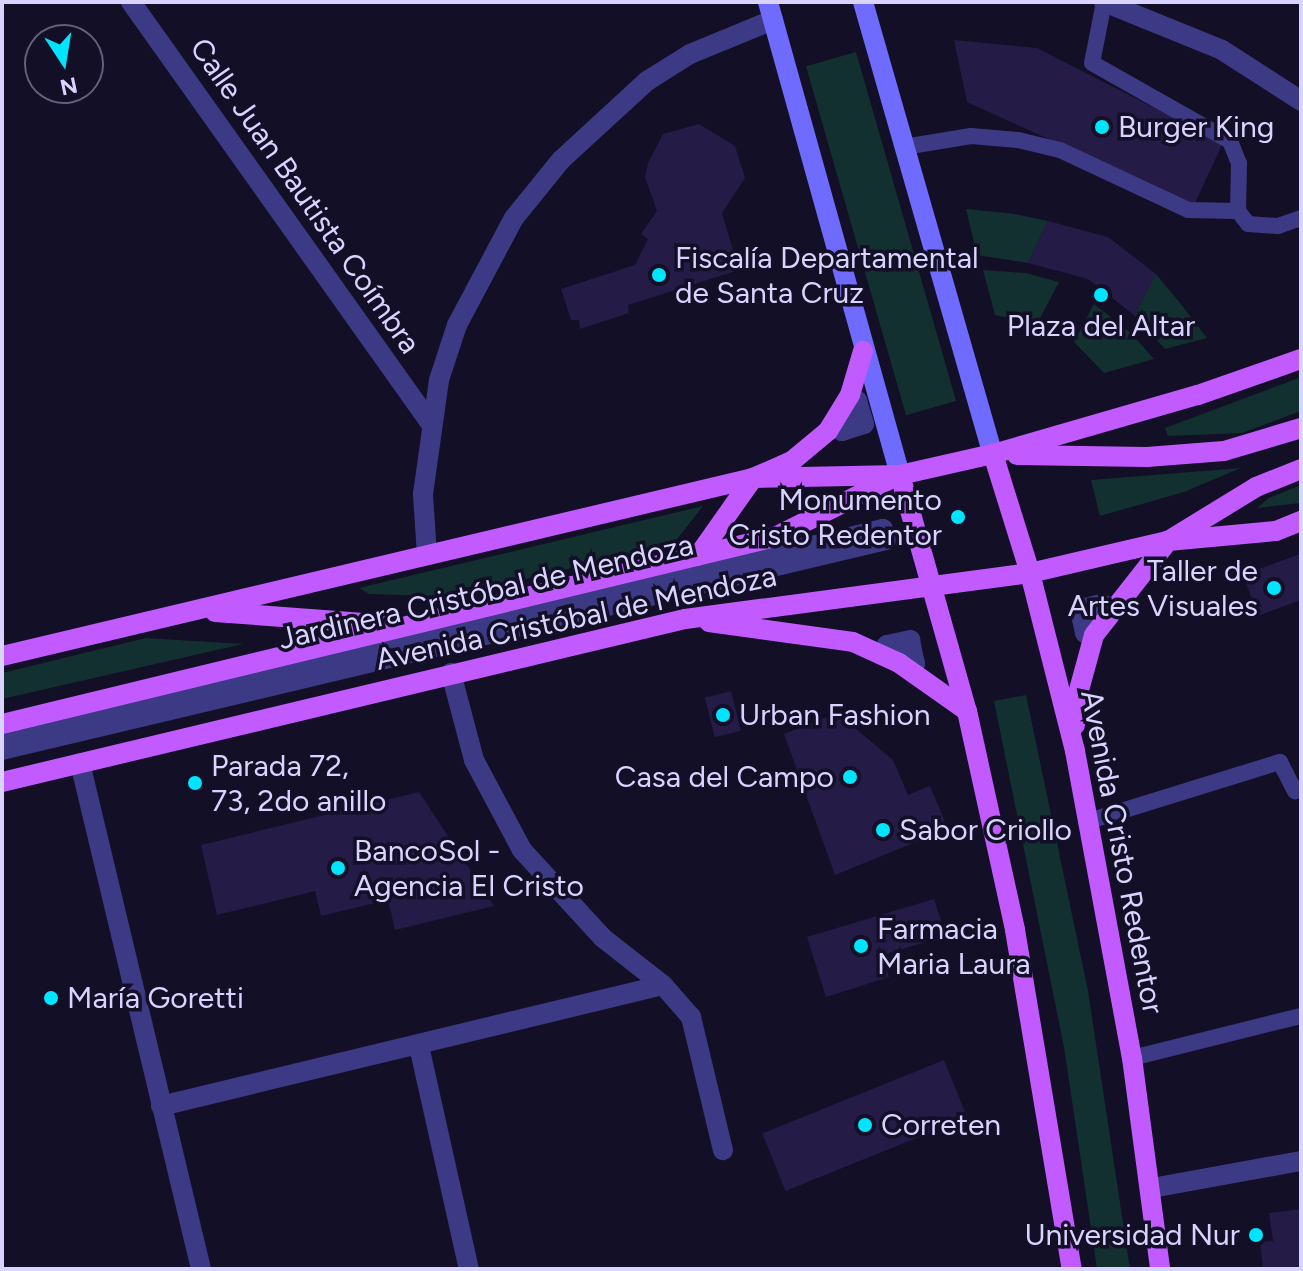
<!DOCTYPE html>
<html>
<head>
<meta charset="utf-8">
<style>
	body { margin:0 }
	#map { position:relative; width:1303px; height:1271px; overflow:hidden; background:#130f26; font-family:Figtree,sans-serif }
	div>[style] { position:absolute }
	.green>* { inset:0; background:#12302f; transform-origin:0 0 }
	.building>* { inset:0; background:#241b47; transform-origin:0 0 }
	.service>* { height:16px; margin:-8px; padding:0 8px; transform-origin:8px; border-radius:8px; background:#3d3a85 }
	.pedestrian>* { height:20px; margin:-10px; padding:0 10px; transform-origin:10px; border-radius:10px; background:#3d3a85 }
	.minor>* { height:20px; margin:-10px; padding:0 10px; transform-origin:10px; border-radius:10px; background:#3d3a85 }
	.secondary>* { height:20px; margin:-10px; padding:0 10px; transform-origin:10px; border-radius:10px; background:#6f6bff }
	.primary>* { height:20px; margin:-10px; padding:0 10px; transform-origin:10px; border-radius:10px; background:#c25bff }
	.dots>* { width:22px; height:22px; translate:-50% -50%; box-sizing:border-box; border:4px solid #130f26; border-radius:50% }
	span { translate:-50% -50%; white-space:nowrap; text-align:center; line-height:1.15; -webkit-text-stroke:7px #130f26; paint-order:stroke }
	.poi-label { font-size:30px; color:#d9d4ff }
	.left { translate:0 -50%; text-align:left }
	.right { translate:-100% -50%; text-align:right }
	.street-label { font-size:30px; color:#d9d4ff }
	.frame { position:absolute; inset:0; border:4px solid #d9d4ff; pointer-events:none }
	.north { position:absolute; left:24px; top:24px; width:80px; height:80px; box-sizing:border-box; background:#130f26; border:2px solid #625e7d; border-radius:50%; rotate:168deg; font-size:22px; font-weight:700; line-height:32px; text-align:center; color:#d9d4ff }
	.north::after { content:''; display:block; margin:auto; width:28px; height:36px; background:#00e5ff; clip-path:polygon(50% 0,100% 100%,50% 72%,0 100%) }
</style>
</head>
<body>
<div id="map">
	<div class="green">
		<i style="left:856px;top:52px;width:363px;height:52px;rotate:74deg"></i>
		<i style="clip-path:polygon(966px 209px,1015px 214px,1048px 221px,1028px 263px,977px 255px)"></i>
		<i style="clip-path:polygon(983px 270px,1026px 273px,1059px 282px,1037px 324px,995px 315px)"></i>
		<i style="clip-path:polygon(1156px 274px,1184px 308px,1207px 338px,1165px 349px,1134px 315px)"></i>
		<i style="clip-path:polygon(1094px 304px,1130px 332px,1154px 359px,1104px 373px,1074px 342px)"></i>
		<i style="clip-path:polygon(1301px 377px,1301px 411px,1242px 433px,1168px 436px,1165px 428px)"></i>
		<i style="clip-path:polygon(1241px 468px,1184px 492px,1100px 516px,1091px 480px)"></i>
		<i style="clip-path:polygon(1301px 485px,1301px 503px,1257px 508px,1269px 498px)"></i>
		<i style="clip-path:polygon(703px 506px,674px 543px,480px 590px,437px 596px,369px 594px,359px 588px)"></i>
		<i style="clip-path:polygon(146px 638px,243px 644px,2px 699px,2px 673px)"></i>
		<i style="clip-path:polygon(1026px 695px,1088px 991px,1130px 1269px,1097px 1269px,1064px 1047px,994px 701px)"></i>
	</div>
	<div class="building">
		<i style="clip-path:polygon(954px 40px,1037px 48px,1223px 143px,1194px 205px,967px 102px)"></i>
		<i style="clip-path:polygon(699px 124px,735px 146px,745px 178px,722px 213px,739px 270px,628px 305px,629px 313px,580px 329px,579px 320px,571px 320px,561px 289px,635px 265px,648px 239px,641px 234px,657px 211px,645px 177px,648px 163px,663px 134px)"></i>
		<i style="clip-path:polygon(1048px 221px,1108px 237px,1156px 274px,1134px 315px,1088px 279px,1028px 263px)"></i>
		<i style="clip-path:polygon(1300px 554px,1301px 600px,1258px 616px,1243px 575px)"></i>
		<i style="left:731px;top:691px;width:41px;height:27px;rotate:76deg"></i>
		<i style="clip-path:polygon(837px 713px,893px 760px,908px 795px,930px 786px,948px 829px,835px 875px,784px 734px)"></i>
		<i style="clip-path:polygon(419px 792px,494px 906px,395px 930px,388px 900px,321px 916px,315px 891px,217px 915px,201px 845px)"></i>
		<i style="clip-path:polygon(934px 899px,946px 936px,882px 955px,889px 977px,826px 997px,807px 937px)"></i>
		<i style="left:944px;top:1060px;width:62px;height:196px;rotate:68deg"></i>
		<i style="clip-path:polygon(1301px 1209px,1301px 1269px,1263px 1269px,1260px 1242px,1273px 1241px,1269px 1213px)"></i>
	</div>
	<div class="service">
		<i style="left:1104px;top:2px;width:62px;rotate:101.1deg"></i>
		<i style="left:1092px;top:63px;width:159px;rotate:29.5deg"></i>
		<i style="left:1230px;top:141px;width:24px;rotate:68deg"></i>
		<i style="left:1239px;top:163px;width:48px;rotate:91.2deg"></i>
		<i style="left:1238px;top:211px;width:16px;rotate:52deg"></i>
		<i style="left:1248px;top:224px;width:30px;rotate:4deg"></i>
		<i style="left:1278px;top:226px;width:24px;rotate:-19deg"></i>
		<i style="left:904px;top:147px;width:68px;rotate:-9.3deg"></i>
		<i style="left:971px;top:136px;width:47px;rotate:4.9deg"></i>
		<i style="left:1018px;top:140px;width:43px;rotate:13.4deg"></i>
		<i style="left:1060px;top:150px;width:141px;rotate:25.1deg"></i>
		<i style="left:1188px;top:210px;width:50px;rotate:1.1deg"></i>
		<i style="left:1089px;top:821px;width:200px;rotate:-17.2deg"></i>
		<i style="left:1280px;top:762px;width:33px;rotate:63deg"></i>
		<i style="left:1132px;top:1058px;width:174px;rotate:-14deg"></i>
	</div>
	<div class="pedestrian">
		<i style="left:857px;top:401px;width:24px;rotate:73deg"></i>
		<i style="left:864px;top:424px;width:23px;rotate:162deg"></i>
		<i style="left:842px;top:431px;width:34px;rotate:-63deg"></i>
		<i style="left:1102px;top:604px;width:18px;rotate:119deg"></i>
		<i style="left:1093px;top:620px;width:15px;rotate:122deg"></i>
		<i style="left:1085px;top:633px;width:25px;rotate:-102deg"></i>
		<i style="left:1080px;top:609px;width:23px;rotate:-13deg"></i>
		<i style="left:910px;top:640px;width:15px;rotate:79deg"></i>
		<i style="left:913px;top:655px;width:9px;rotate:77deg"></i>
		<i style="left:915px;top:664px;width:34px;rotate:-146deg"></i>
		<i style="left:887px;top:645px;width:24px;rotate:-12deg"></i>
		<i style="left:2px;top:738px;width:897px;rotate:-13.34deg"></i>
		<i style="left:875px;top:531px;width:8px;rotate:-14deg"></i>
		<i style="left:883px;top:529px;width:11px;rotate:75deg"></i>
		<i style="left:886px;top:540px;width:909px;rotate:166.64deg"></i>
	</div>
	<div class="minor">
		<i style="left:131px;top:2px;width:518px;rotate:54.59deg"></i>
		<i style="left:1104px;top:2px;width:127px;rotate:22.1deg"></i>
		<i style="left:1222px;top:50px;width:94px;rotate:32.8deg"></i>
		<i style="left:427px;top:555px;width:61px;rotate:-93.8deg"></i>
		<i style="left:423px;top:494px;width:115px;rotate:-82deg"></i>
		<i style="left:439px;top:380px;width:58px;rotate:-71.9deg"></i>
		<i style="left:457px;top:325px;width:121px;rotate:-62deg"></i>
		<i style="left:514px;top:218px;width:75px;rotate:-51deg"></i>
		<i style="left:561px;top:160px;width:117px;rotate:-42.6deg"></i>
		<i style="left:647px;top:81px;width:51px;rotate:-32.1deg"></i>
		<i style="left:690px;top:54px;width:90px;rotate:-22.3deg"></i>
		<i style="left:451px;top:673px;width:90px;rotate:75.2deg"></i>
		<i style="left:474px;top:760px;width:102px;rotate:61.9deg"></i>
		<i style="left:522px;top:850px;width:120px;rotate:47.4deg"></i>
		<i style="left:603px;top:938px;width:76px;rotate:38.1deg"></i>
		<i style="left:663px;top:985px;width:43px;rotate:48.8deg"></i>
		<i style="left:691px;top:1017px;width:137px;rotate:76.5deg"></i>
		<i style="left:80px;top:763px;width:520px;rotate:76.55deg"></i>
		<i style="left:419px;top:1046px;width:229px;rotate:77.4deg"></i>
		<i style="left:161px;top:1106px;width:516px;rotate:-13.55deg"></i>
		<i style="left:1152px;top:1188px;width:151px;rotate:-10.3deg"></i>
	</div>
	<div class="secondary">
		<i style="left:768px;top:2px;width:491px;rotate:74.4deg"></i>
		<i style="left:863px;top:2px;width:470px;rotate:74deg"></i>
	</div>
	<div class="primary">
		<i style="left:993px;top:454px;width:125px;rotate:72.7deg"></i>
		<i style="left:1030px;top:573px;width:184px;rotate:75.8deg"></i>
		<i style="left:1075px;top:751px;width:312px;rotate:79.5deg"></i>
		<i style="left:1132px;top:1058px;width:213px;rotate:82.4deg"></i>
		<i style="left:1017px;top:455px;width:130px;rotate:0.9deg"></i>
		<i style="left:1147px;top:457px;width:77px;rotate:-4.5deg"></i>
		<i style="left:1224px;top:451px;width:80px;rotate:-16.6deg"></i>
		<i style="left:900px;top:475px;width:245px;rotate:74.2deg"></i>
		<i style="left:967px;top:711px;width:224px;rotate:77.6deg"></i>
		<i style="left:1015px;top:930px;width:344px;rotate:80.5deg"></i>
		<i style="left:698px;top:556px;width:95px;rotate:-54.8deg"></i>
		<i style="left:753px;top:478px;width:43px;rotate:-23.6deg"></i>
		<i style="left:792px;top:461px;width:47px;rotate:-39.8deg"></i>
		<i style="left:828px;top:431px;width:42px;rotate:-58.6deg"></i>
		<i style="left:850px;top:395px;width:46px;rotate:-73.5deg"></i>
		<i style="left:215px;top:612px;width:179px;rotate:4.2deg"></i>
		<i style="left:709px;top:622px;width:145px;rotate:7.9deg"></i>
		<i style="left:853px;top:642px;width:51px;rotate:24.5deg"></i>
		<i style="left:899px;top:663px;width:83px;rotate:35.2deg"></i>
		<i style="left:2px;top:656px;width:772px;rotate:-13.33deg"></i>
		<i style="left:753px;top:478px;width:147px;rotate:-1.2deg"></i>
		<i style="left:900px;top:475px;width:95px;rotate:-12.7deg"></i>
		<i style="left:993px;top:454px;width:213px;rotate:-16.1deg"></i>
		<i style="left:1198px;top:395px;width:109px;rotate:-19.3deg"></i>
		<i style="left:2px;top:724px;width:795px;rotate:-13.6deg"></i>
		<i style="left:775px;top:537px;width:132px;rotate:-26.6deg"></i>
		<i style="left:1075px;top:725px;width:24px;rotate:-88deg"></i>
		<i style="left:1076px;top:701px;width:68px;rotate:-74.7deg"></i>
		<i style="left:1094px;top:635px;width:120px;rotate:-51.8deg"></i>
		<i style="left:1168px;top:541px;width:103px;rotate:-31.5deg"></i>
		<i style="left:1256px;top:487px;width:48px;rotate:-21.8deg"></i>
		<i style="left:2px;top:782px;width:702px;rotate:-13.42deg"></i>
		<i style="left:685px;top:619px;width:348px;rotate:-7.6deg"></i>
		<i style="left:1030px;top:573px;width:142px;rotate:-13.1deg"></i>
		<i style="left:1168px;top:541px;width:108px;rotate:-5.3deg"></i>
		<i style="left:1276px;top:531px;width:27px;rotate:-22deg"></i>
	</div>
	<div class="dots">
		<i style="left:1102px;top:127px;background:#00e5ff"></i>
		<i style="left:659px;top:275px;background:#00e5ff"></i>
		<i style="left:1101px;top:295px;background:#00e5ff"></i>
		<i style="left:958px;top:517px;background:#00e5ff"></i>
		<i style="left:1274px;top:588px;background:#00e5ff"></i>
		<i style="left:723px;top:715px;background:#00e5ff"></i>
		<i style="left:850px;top:777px;background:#00e5ff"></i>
		<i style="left:195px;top:783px;background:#00e5ff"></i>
		<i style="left:883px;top:830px;background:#00e5ff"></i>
		<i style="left:338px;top:868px;background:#00e5ff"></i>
		<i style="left:861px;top:946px;background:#00e5ff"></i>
		<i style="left:51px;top:998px;background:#00e5ff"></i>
		<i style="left:865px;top:1125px;background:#00e5ff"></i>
		<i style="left:1256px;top:1235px;background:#00e5ff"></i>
	</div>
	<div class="poi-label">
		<span class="left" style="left:1118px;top:127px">Burger King</span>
		<span class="left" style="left:675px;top:275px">Fiscalía Departamental<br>de Santa Cruz</span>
		<span style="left:1101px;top:326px">Plaza del Altar</span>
		<span class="right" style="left:942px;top:517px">Monumento<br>Cristo Redentor</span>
		<span class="right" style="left:1258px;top:588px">Taller de<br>Artes Visuales</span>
		<span class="left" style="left:739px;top:715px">Urban Fashion</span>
		<span class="left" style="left:211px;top:783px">Parada 72,<br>73, 2do anillo</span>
		<span class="right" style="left:834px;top:777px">Casa del Campo</span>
		<span class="left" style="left:899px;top:830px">Sabor Criollo</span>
		<span class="left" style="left:354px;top:868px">BancoSol -<br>Agencia El Cristo</span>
		<span class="left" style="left:877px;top:946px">Farmacia<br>Maria Laura</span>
		<span class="left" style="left:67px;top:998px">María Goretti</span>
		<span class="left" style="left:881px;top:1125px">Correten</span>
		<span class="right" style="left:1240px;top:1235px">Universidad Nur</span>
	</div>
	<div class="street-label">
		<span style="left:305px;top:196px;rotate:55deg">Calle Juan Bautista Coímbra</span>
		<span style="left:486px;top:592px;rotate:-13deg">Jardinera Cristóbal de Mendoza</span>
		<span style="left:576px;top:618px;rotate:-12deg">Avenida Cristóbal de Mendoza</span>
		<span style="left:1122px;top:852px;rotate:79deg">Avenida Cristo Redentor</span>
	</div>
	<div class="frame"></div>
	<div class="north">N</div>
</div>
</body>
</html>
